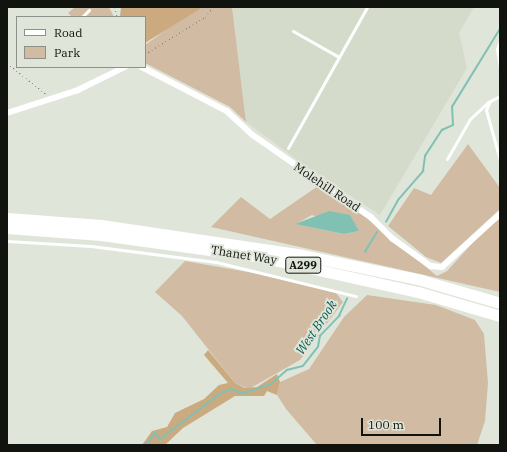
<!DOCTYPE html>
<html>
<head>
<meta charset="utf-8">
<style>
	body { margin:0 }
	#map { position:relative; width:507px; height:452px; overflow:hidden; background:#e0e5da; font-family:"IBM Plex Serif",serif }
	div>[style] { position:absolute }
	.built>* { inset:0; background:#d4dbca }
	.green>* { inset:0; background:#d1bca3 }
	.forest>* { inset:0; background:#cbaa80 }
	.water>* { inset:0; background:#81c1b4 }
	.stream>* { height:1.5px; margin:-0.75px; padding:0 0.75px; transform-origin:0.75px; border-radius:0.75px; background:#81c1b4 }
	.path>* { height:1px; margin-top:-0.5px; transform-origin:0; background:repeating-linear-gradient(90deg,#80837c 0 1px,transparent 0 4px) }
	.lane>* { height:3px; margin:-1.5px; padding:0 1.5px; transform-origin:1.5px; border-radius:1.5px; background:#fff }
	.street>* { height:5.5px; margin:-2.75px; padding:0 2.75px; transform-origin:2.75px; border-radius:2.75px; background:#fff }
	.highway>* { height:11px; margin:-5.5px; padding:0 5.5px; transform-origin:5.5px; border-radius:5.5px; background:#fff }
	span { translate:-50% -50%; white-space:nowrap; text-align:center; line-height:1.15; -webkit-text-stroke:4px #e0e5da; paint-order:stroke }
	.shield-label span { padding:1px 3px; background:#e0e5da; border:1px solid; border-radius:3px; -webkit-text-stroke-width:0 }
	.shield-label { font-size:11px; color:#11130f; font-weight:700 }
	.street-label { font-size:12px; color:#11130f }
	.water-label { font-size:13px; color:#005e52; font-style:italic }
	.frame { position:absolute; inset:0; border:8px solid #11130f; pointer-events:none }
	.legend { position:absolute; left:16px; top:16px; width:130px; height:52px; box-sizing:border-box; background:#e0e5da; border:1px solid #8d9189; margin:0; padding:5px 7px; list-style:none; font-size:12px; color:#11130f }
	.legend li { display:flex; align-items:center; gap:8px; height:20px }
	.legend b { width:20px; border:1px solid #8d9189 }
	.scale { position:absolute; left:361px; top:418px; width:80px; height:18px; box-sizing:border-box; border:2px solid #11130f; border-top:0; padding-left:5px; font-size:12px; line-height:14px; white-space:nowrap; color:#11130f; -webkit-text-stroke:3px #e0e5da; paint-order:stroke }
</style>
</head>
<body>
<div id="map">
	<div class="built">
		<i style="clip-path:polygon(232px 7px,474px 7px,459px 33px,467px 68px,380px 215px,311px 170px,246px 122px)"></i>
	</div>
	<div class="green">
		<i style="clip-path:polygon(75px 7px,109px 7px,114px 17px,72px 17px,68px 13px)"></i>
		<i style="clip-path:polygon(198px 7px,232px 7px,246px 122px,230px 107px,145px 63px,145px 45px)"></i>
		<i style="clip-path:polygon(468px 144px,500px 188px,500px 209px,441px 263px,426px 257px,388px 226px,414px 188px,431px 195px)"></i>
		<i style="clip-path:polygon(evenodd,318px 186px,365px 217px,437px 276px,447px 271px,488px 226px,500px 219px,500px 292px,211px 227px,241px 197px,270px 219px,318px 186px,312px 215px,359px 231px,344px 234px,296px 224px,312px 215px)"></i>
		<i style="clip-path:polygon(185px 261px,271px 276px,336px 293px,343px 302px,300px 360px,249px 389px,235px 383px,182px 316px,155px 292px)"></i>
		<i style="clip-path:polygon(367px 295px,436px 305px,475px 320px,484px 334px,488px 383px,485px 421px,477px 445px,317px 445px,286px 409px,277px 395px,280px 382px,309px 369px,344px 317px)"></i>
	</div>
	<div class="forest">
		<i style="clip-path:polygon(121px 7px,198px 7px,200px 9px,145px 43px,145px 17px,120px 17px)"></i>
		<i style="clip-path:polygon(208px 350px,235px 383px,245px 388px,257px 387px,277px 374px,280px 382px,277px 395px,267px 391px,264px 396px,235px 396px,183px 428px,165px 445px,142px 445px,152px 431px,167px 427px,175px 413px,204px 399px,219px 385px,228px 383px,204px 355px)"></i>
	</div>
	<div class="water">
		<i style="clip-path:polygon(329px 211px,350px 215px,359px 231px,344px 234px,295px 224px)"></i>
	</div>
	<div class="stream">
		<i style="left:386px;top:222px;width:26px;rotate:-61deg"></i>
		<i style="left:399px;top:199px;width:37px;rotate:-49deg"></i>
		<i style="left:423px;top:171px;width:15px;rotate:-82deg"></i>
		<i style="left:425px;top:156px;width:31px;rotate:-57deg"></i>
		<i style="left:442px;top:130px;width:12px;rotate:-24deg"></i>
		<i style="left:453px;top:125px;width:18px;rotate:-93deg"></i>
		<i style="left:452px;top:107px;width:92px;rotate:-58.4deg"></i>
		<i style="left:365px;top:252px;width:23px;rotate:-59deg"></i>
		<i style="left:146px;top:445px;width:15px;rotate:-53deg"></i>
		<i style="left:155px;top:433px;width:8px;rotate:50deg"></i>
		<i style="left:160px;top:439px;width:71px;rotate:-37deg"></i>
		<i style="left:217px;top:396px;width:16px;rotate:-27deg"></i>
		<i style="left:231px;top:389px;width:14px;rotate:17deg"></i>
		<i style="left:244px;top:393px;width:28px;rotate:-18deg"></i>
		<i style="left:271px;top:384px;width:21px;rotate:-41deg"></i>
		<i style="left:287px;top:370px;width:16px;rotate:-14deg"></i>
		<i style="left:303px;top:366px;width:24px;rotate:-52deg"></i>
		<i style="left:318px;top:347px;width:11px;rotate:-80deg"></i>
		<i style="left:320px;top:336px;width:28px;rotate:-46deg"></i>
		<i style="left:339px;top:316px;width:19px;rotate:-65deg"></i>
	</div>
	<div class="path">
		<i style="left:115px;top:7px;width:10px;rotate:79deg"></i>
		<i style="left:145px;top:54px;width:70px;rotate:-31.7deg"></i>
		<i style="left:205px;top:17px;width:13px;rotate:-51deg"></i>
		<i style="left:7px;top:63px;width:50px;rotate:38.5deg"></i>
	</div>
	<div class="lane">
		<i style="left:82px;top:17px;width:10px;rotate:-45deg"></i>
		<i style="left:293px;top:31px;width:53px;rotate:29.5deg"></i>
		<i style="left:500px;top:41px;width:9px;rotate:111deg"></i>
		<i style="left:497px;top:49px;width:19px;rotate:81deg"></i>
		<i style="left:500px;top:96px;width:11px;rotate:153deg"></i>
		<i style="left:490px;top:101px;width:10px;rotate:114deg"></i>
		<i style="left:486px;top:110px;width:52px;rotate:74.4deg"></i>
		<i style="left:288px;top:148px;width:162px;rotate:-60.7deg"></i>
		<i style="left:447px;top:159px;width:46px;rotate:-60.1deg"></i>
		<i style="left:470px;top:119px;width:25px;rotate:-43deg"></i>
		<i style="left:7px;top:241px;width:84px;rotate:3.4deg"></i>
		<i style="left:91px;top:246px;width:126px;rotate:7.3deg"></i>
		<i style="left:216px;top:262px;width:144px;rotate:13.7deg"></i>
	</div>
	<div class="street">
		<i style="left:142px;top:67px;width:96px;rotate:27.4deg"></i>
		<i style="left:227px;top:111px;width:35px;rotate:43deg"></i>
		<i style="left:253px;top:135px;width:144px;rotate:34.8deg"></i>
		<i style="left:371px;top:217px;width:30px;rotate:45deg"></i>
		<i style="left:392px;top:238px;width:48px;rotate:35.7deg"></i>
		<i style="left:431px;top:266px;width:11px;rotate:5deg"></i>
		<i style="left:442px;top:267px;width:79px;rotate:-42.4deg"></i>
		<i style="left:7px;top:113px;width:75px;rotate:-17.9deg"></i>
		<i style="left:78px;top:90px;width:52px;rotate:-26.1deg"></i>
	</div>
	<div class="highway">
		<i style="left:7px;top:218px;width:94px;rotate:4.3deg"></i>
		<i style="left:101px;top:225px;width:198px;rotate:8.4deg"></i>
		<i style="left:297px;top:254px;width:127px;rotate:11.8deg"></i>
		<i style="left:421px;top:280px;width:82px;rotate:16.2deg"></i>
		<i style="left:7px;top:228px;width:94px;rotate:4.3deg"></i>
		<i style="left:101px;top:235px;width:161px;rotate:7.9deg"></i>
		<i style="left:260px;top:257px;width:162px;rotate:12.5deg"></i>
		<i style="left:418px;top:292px;width:85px;rotate:16.3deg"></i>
	</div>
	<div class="shield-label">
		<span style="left:303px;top:265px">A299</span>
	</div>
	<div class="street-label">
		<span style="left:327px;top:187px;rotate:34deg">Molehill Road</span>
		<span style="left:244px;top:255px;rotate:9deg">Thanet Way</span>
	</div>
	<div class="water-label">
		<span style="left:317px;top:328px;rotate:-56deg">West Brook</span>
	</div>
	<div class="frame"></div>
	<ul class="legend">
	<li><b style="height:5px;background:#fff"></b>Road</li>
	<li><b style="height:11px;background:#d1bca3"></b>Park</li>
	</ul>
	<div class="scale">100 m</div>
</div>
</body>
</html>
